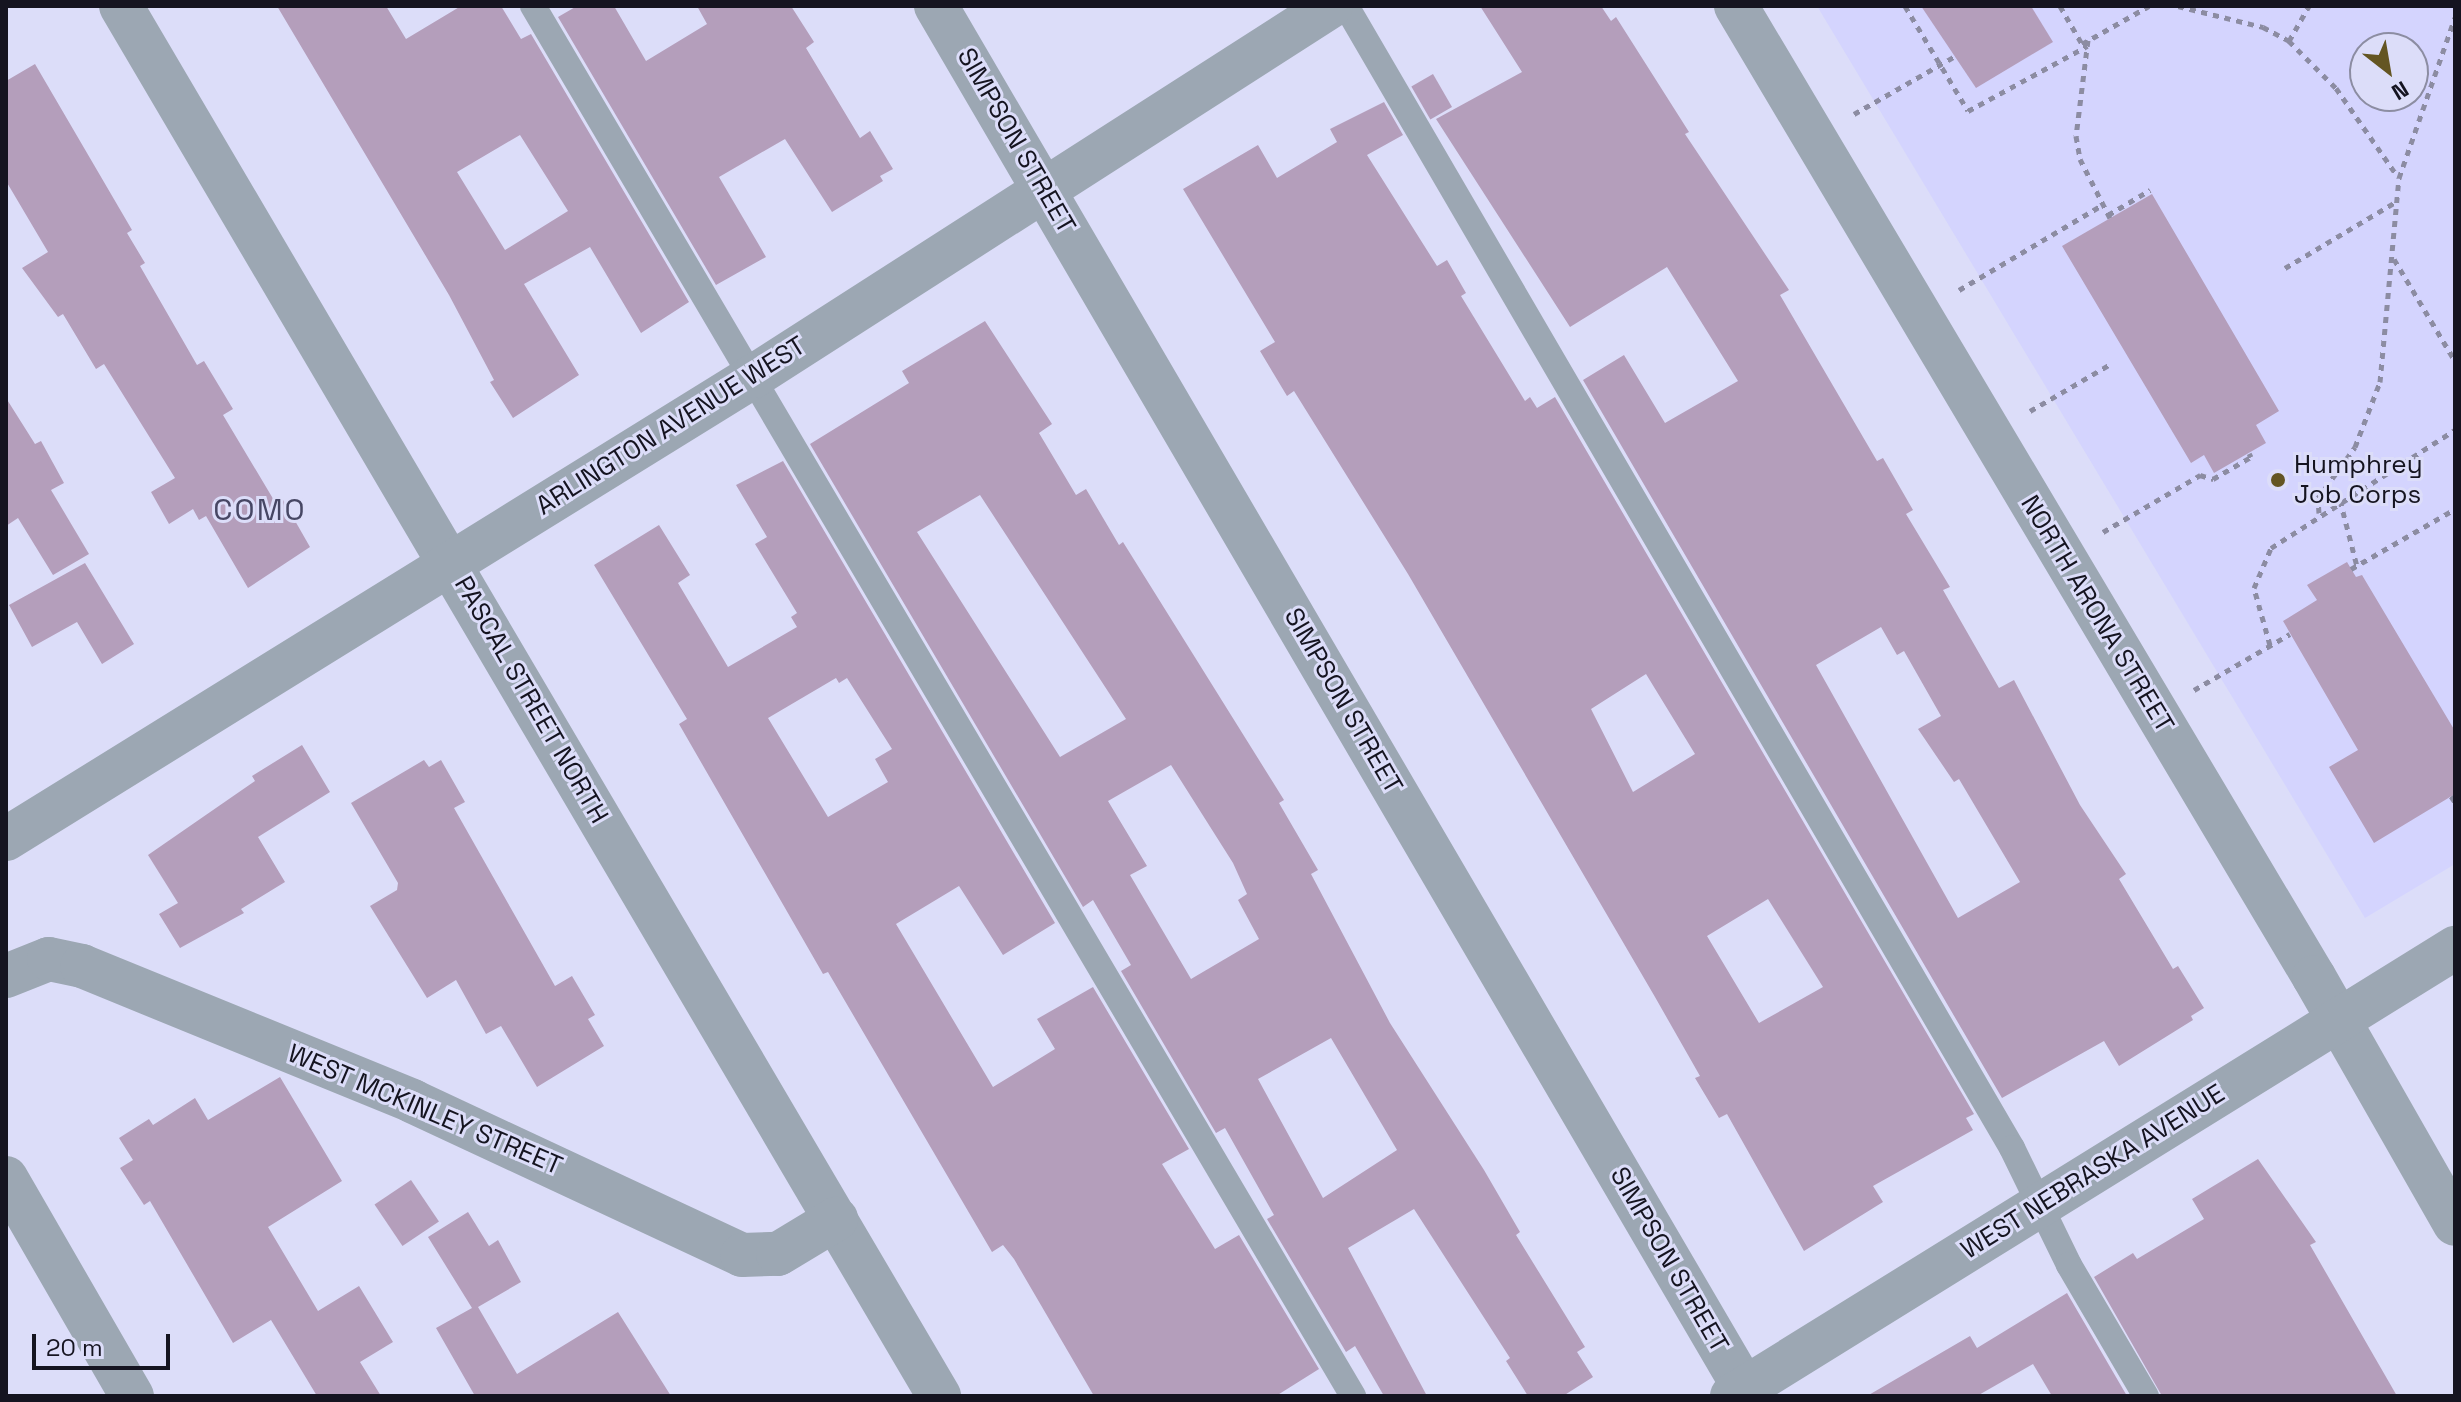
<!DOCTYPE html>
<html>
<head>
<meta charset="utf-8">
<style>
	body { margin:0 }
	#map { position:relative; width:2461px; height:1402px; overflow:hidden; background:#dcddf9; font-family:"Space Grotesk",sans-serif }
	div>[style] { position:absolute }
	.built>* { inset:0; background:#d4d4fe }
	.building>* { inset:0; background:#b49ebb; transform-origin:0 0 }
	.path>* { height:5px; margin-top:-2.5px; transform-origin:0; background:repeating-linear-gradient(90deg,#8c8ca2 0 6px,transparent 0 12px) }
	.lane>* { height:26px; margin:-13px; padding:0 13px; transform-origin:13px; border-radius:13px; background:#9ca7b3 }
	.street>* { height:44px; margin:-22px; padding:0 22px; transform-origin:22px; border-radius:22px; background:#9ca7b3 }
	.dots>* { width:22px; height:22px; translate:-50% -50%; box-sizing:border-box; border:4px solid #dcddf9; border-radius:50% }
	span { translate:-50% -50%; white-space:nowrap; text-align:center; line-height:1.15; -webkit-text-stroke:6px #dcddf9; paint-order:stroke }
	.street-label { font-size:26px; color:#151420 }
	.poi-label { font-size:26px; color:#151420 }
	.left { translate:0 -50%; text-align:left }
	.quarter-label { font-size:30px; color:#474764; letter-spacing:2px }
	.frame { position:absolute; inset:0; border:8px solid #151420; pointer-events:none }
	.north { position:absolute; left:2349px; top:32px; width:80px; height:80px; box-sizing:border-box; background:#dcddf9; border:2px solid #8c8da2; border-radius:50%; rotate:149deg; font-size:22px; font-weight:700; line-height:32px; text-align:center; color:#151420 }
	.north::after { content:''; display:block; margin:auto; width:28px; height:36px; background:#645522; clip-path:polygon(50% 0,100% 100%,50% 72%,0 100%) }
	.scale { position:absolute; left:32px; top:1334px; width:138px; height:36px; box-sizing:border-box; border:4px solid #151420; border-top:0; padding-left:10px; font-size:24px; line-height:28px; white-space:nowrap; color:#151420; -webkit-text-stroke:6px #dcddf9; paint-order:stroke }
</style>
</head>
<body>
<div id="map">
	<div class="built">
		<i style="clip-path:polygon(evenodd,1817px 6px,2455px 6px,2455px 864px,2365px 918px,1817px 6px,2365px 48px,2413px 48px,2413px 96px,2365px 96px,2365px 48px)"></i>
	</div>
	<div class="building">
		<i style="clip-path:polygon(evenodd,277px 6px,386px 6px,406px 39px,461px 6px,501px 6px,521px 39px,531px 34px,689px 302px,641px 333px,590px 247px,524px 284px,579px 375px,513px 418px,490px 382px,494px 380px,449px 295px,277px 6px,520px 135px,568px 211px,505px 250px,457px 172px,520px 135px)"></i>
		<i style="clip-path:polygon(577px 6px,614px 6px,646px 61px,707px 24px,697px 6px,791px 6px,814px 42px,806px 48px,860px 138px,870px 131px,893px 169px,880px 176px,883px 181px,832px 212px,785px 139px,719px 177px,766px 257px,716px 285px,558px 17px)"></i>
		<i style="clip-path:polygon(evenodd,1480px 6px,1601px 6px,1611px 21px,1616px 17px,1689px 132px,1685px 134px,1789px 290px,1780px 295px,1877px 461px,1883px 458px,1913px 510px,1906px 514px,1950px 587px,1943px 590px,1999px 688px,2014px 680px,2080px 805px,2126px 874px,2119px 879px,2173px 969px,2178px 966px,2204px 1008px,2191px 1016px,2193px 1020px,2119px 1066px,2104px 1041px,2002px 1098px,1583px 380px,1624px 355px,1665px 423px,1738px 381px,1667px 267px,1570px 327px,1436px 119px,1522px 72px,1480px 6px,1881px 627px,1897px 655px,1904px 651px,1941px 716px,1918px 729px,1954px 782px,1959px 779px,2020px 882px,1958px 918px,1816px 665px,1881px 627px)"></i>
		<i style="clip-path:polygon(1921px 6px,2031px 6px,2053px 42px,1976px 88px)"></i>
		<i style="clip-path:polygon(35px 64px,132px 230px,127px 233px,145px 263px,140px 266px,197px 365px,204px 361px,233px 409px,223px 415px,275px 502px,282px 498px,310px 547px,248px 588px,206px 516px,199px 520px,193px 509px,169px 524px,151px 492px,175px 478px,104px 364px,96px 369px,63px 314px,58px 317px,22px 268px,48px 252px,6px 181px,6px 81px)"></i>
		<i style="left:1433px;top:74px;width:38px;height:25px;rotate:60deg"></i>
		<i style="clip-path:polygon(evenodd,1384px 102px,1403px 135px,1367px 155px,1437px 266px,1447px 260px,1466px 293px,1461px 296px,1525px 401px,1530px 397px,1537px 408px,1555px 397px,1974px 1114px,1966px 1118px,1973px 1130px,1873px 1186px,1883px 1202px,1804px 1251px,1727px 1114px,1719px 1118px,1695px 1078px,1700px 1076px,1655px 997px,1408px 574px,1294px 391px,1287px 396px,1260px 351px,1275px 342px,1183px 189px,1258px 145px,1277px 178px,1337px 142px,1330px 129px,1384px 102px,1646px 674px,1695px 754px,1633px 792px,1591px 709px,1646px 674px,1384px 102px,1768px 899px,1823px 987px,1759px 1023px,1707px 936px,1768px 899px)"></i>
		<i style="clip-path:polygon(2152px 194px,2279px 411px,2256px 425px,2266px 443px,2214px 473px,2204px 455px,2191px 463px,2062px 246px)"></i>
		<i style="clip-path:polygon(evenodd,985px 321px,1052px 424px,1039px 433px,1076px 495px,1086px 489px,1119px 545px,1123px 542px,1284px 800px,1279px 803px,1318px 870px,1311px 874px,1390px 1023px,1484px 1170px,1520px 1232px,1516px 1235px,1585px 1347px,1577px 1352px,1593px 1377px,1563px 1396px,1528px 1396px,1506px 1361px,1510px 1358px,1414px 1209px,1348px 1248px,1427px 1396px,1384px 1396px,1355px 1346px,1346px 1352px,1267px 1219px,1274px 1215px,1225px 1128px,1216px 1133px,1121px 971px,1131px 965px,1093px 900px,1083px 907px,810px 444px,909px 383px,902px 371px,985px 321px,980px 495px,1126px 719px,1060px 757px,917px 532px,980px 495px,985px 321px,1171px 765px,1233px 863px,1247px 894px,1238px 900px,1259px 939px,1191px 979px,1130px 875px,1147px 866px,1108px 801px,1171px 765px,985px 321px,1331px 1038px,1397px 1150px,1323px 1198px,1258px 1079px,1331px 1038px)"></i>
		<i style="clip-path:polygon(6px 398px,35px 444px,41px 441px,64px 483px,51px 490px,89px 554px,53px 575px,18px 518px,6px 526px)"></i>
		<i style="clip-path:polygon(evenodd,783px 461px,1055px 923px,1003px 955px,959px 886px,896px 924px,993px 1087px,1055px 1049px,1037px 1019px,1093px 987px,1189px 1149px,1162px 1164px,1215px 1249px,1239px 1235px,1319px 1369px,1276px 1396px,1094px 1396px,1014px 1259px,1003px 1245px,992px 1252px,828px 972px,823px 974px,679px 724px,687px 719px,594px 565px,659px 525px,690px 575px,678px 583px,728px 667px,797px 627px,791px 617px,797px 613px,755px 544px,767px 537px,736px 485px,783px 461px,836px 678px,839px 683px,847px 678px,892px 749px,875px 759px,888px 782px,828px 817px,768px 718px,836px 678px)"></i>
		<i style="clip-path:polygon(2347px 562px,2356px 577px,2362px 575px,2455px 731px,2455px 794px,2374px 843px,2329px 767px,2358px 750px,2283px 621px,2317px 600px,2307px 585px)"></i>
		<i style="clip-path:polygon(85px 563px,134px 644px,102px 664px,77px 622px,32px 647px,9px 605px)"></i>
		<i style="clip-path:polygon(302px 745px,330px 792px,258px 837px,285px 882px,241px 909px,244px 913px,180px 948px,159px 914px,178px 903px,148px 855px,255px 781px,252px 776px)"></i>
		<i style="clip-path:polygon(424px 760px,429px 767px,441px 760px,465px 802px,454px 808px,555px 986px,572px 976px,595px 1015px,588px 1019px,604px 1046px,537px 1087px,501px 1026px,486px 1034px,456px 980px,427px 998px,370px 906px,397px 890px,398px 883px,351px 803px)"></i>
		<i style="clip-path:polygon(280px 1077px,342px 1181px,268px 1227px,318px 1311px,359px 1286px,393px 1342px,360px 1362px,381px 1396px,317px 1396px,271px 1320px,233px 1343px,150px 1201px,144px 1205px,120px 1168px,133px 1160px,119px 1138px,149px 1119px,153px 1125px,195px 1098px,208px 1120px)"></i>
		<i style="clip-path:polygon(2258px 1159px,2316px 1242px,2310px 1245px,2397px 1396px,2162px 1396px,2094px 1277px,2133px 1253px,2137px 1259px,2204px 1219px,2192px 1199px)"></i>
		<i style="left:411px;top:1180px;width:50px;height:44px;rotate:56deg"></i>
		<i style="clip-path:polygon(468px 1212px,489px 1246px,498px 1240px,521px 1282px,478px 1307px,517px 1374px,618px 1312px,671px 1396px,475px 1396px,436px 1328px,472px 1308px,428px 1237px)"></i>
		<i style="clip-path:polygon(2067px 1293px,2127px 1396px,2052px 1396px,2033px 1364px,1977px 1396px,1867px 1396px,1970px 1336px,1977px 1348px)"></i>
	</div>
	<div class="path">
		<i style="left:1905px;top:6px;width:122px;rotate:59deg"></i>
		<i style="left:1968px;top:111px;width:136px;rotate:-28.6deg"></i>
		<i style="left:2060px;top:6px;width:44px;rotate:59.9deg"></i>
		<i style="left:2082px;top:44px;width:77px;rotate:-29.6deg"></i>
		<i style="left:2178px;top:6px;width:88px;rotate:13.9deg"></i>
		<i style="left:2263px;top:27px;width:30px;rotate:28deg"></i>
		<i style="left:2289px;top:41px;width:66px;rotate:45deg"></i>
		<i style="left:2336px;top:88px;width:108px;rotate:55.1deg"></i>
		<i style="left:2088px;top:40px;width:97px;rotate:97.1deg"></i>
		<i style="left:2076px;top:136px;width:23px;rotate:80deg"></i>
		<i style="left:2080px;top:159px;width:66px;rotate:63deg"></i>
		<i style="left:2289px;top:41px;width:40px;rotate:-60.3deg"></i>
		<i style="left:1854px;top:114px;width:119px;rotate:-29.8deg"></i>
		<i style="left:2108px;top:215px;width:49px;rotate:-30.8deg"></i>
		<i style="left:2394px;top:259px;width:119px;rotate:59.1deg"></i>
		<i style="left:2285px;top:268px;width:127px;rotate:-30.8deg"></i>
		<i style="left:1959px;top:290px;width:166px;rotate:-30.7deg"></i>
		<i style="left:2030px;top:411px;width:95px;rotate:-30.3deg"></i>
		<i style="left:2340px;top:500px;width:68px;rotate:75.6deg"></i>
		<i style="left:2319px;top:513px;width:15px;rotate:-94deg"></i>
		<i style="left:2318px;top:498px;width:63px;rotate:-54deg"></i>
		<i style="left:2355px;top:447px;width:70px;rotate:-69deg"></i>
		<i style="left:2380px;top:382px;width:205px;rotate:-84.7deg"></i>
		<i style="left:2399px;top:178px;width:170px;rotate:-70.8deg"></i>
		<i style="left:2103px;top:532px;width:113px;rotate:-30.4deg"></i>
		<i style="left:2200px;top:475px;width:14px;rotate:17deg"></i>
		<i style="left:2213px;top:479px;width:44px;rotate:-30.1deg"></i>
		<i style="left:2251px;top:457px;width:4px;rotate:-117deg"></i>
		<i style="left:2351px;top:569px;width:120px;rotate:-30deg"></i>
		<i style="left:2270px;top:645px;width:59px;rotate:-105.7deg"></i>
		<i style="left:2254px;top:588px;width:43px;rotate:-67deg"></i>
		<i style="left:2271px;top:548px;width:219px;rotate:-32.7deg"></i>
		<i style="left:2194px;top:690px;width:111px;rotate:-30.3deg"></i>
		<i style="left:2451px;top:796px;width:7px;rotate:56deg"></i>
	</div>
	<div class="lane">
		<i style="left:533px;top:6px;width:1614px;rotate:59.46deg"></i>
		<i style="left:1346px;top:6px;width:1322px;rotate:59.75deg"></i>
		<i style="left:2012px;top:1148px;width:130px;rotate:64deg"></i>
		<i style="left:2069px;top:1265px;width:152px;rotate:59.6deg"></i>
	</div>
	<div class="street">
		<i style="left:121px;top:6px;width:1613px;rotate:59.52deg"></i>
		<i style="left:936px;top:6px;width:1610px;rotate:59.68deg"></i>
		<i style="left:1736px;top:6px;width:1130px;rotate:59.24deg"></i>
		<i style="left:2314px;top:977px;width:284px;rotate:60.3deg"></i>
		<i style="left:6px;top:839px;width:880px;rotate:-31.76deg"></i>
		<i style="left:754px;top:376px;width:685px;rotate:-32.67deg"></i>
		<i style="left:6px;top:976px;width:46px;rotate:-21.6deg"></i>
		<i style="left:49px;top:959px;width:34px;rotate:12deg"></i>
		<i style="left:82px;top:966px;width:357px;rotate:22.2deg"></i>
		<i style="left:412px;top:1101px;width:364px;rotate:25deg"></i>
		<i style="left:742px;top:1255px;width:36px;rotate:-2deg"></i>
		<i style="left:778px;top:1254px;width:68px;rotate:-31.1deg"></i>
		<i style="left:6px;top:1178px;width:252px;rotate:60deg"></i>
		<i style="left:1732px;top:1396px;width:851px;rotate:-31.78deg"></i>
	</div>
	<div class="dots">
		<i style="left:2278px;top:480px;background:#645522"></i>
	</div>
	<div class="street-label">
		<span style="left:1016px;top:141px;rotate:60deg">SIMPSON STREET</span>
		<span style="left:671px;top:426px;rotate:-32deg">ARLINGTON AVENUE WEST</span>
		<span style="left:2097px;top:614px;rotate:59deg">NORTH ARONA STREET</span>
		<span style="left:531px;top:700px;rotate:60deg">PASCAL STREET NORTH</span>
		<span style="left:1343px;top:701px;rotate:60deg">SIMPSON STREET</span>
		<span style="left:425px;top:1110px;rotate:23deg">WEST MCKINLEY STREET</span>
		<span style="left:2093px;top:1172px;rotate:-32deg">WEST NEBRASKA AVENUE</span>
		<span style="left:1669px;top:1260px;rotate:60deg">SIMPSON STREET</span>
	</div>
	<div class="poi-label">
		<span class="left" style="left:2294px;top:480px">Humphrey<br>Job Corps</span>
	</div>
	<div class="quarter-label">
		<span style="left:260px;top:510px">COMO</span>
	</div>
	<div class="frame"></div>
	<div class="north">N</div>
	<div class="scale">20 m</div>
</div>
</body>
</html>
